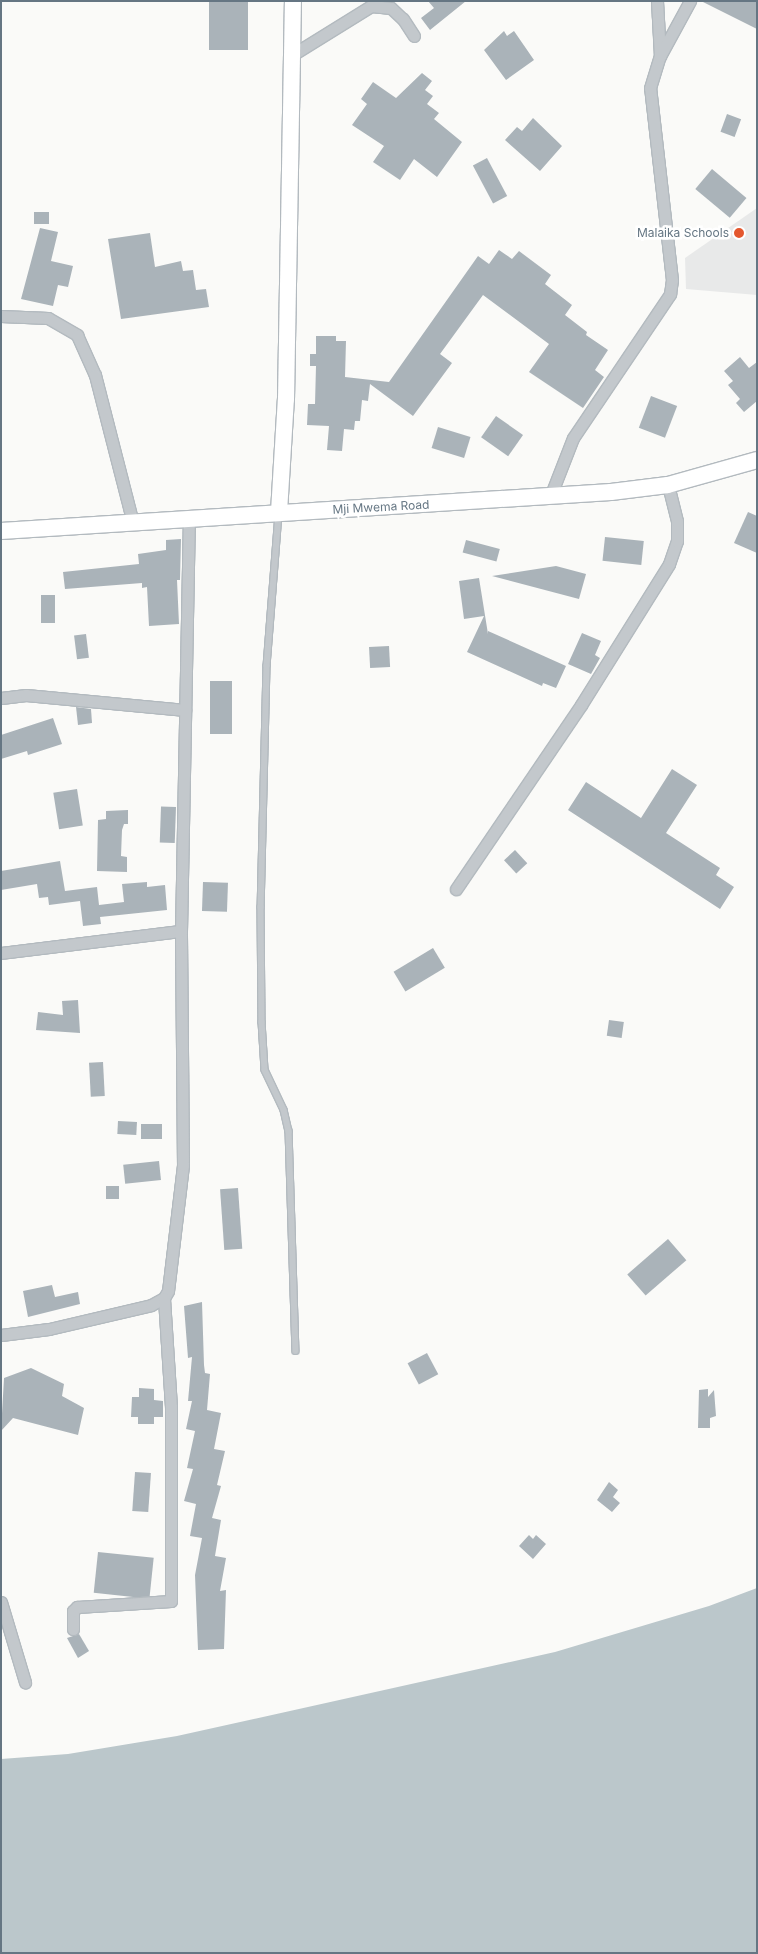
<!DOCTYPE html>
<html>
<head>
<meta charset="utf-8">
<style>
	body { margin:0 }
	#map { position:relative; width:758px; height:1954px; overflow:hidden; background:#fafaf8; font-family:Inter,sans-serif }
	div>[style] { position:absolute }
	.built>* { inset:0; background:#e8e9e9 }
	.water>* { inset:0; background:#bbc7cb }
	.building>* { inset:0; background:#aab3b9; transform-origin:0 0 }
	.roads { filter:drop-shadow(1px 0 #b3babf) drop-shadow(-1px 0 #b3babf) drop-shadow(0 1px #b3babf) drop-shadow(0 -1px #b3babf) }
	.lane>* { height:5.5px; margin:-2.75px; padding:0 2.75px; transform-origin:2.75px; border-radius:2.75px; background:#c3c8cc }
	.street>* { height:11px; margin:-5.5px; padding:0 5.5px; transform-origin:5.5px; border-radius:5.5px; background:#c3c8cc }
	.secondary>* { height:16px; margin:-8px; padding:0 8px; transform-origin:8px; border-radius:8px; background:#fff }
	.dots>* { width:14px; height:14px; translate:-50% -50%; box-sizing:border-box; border:2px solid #fff; border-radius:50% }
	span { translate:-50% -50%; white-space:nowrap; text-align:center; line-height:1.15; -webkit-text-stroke:5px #fff; paint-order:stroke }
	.poi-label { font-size:12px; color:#657683 }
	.right { translate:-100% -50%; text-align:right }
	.street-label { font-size:12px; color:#657683 }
	.frame { position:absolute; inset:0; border:2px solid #657683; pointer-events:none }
</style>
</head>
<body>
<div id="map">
	<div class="built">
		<i style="clip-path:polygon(757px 208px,757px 295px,686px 289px,685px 258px)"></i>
	</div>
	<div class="water">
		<i style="clip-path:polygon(757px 1588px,757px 1953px,1px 1953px,1px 1759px,68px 1754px,177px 1736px,555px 1652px,709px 1606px)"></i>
	</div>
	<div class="building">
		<i style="left:209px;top:1px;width:39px;height:49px"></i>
		<i style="clip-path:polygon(428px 1px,466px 1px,430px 30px,421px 18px,434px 8px)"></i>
		<i style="clip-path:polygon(701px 1px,757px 1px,757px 29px)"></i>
		<i style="clip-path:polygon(504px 31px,507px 36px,514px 31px,534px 60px,506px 80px,484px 50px)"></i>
		<i style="clip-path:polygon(422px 73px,432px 81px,425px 90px,433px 96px,427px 104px,439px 113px,434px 119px,462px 142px,437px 177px,414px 159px,400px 180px,373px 162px,384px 146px,352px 125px,367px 104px,361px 99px,373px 82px,396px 98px)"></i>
		<i style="left:727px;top:114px;width:15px;height:19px;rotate:20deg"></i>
		<i style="clip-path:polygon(533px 118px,562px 146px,540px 171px,505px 140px,517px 127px,522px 131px)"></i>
		<i style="left:487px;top:158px;width:43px;height:16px;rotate:62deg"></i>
		<i style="left:712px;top:169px;width:45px;height:26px;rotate:40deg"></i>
		<i style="left:49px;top:212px;width:12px;height:15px;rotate:90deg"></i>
		<i style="clip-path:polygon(40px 228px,58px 232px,51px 261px,73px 266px,68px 287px,58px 285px,53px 306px,21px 299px)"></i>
		<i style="clip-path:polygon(150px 233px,155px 267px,181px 261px,183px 271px,193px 270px,196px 290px,206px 289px,209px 307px,121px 319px,108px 239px)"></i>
		<i style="clip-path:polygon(499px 250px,512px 259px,519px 251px,551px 275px,545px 284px,572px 305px,565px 315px,587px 332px,586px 335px,608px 350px,595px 370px,604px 377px,583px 408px,529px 372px,549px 344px,483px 295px,440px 354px,452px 363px,413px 416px,370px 384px,368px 401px,362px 400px,360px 421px,355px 421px,354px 430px,344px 429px,342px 451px,327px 450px,329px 426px,307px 425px,308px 404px,315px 404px,316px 366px,310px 366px,310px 354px,316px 354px,316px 336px,336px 336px,336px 341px,346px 341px,345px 377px,389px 382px,478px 256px,489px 264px)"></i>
		<i style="clip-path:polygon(740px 357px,749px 368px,757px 362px,757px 401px,744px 412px,736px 403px,740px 399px,728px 385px,733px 381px,724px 371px)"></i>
		<i style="left:651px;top:396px;width:28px;height:34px;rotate:21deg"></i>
		<i style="left:496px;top:416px;width:33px;height:26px;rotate:35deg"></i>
		<i style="left:438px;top:427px;width:34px;height:22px;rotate:17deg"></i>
		<i style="clip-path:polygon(748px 512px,757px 516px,757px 553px,734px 543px)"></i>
		<i style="left:605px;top:537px;width:39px;height:24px;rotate:6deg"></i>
		<i style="clip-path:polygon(181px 539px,180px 580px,177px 580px,179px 624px,149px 626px,147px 587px,142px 588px,142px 583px,65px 589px,63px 572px,139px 564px,138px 554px,166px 550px,166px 540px)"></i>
		<i style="left:466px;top:540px;width:35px;height:13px;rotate:15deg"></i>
		<i style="clip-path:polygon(556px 566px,586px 574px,579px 599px,492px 576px)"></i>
		<i style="clip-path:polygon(479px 578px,488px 634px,488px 631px,566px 666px,556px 688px,543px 683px,542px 686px,467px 652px,484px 616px,464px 619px,459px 581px)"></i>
		<i style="left:41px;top:595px;width:14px;height:28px"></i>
		<i style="clip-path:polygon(582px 633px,601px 641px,595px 655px,600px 658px,591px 674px,568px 664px)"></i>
		<i style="left:86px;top:634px;width:24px;height:12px;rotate:83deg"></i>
		<i style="left:389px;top:646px;width:21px;height:20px;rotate:87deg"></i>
		<i style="left:210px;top:681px;width:22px;height:53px"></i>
		<i style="clip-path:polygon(76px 707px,91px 709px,92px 723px,78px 725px)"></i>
		<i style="clip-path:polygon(53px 718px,62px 744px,28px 755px,27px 751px,1px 759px,1px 735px)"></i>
		<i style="clip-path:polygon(672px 769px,697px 785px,666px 833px,720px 868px,716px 875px,734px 887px,720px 909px,568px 810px,586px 782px,641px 818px)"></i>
		<i style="left:77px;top:789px;width:37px;height:24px;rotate:81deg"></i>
		<i style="left:176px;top:807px;width:36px;height:15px;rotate:92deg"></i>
		<i style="clip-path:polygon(128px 810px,128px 824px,124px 824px,122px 830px,121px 856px,127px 857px,127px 872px,97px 871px,98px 820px,106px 819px,106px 811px)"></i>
		<i style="left:515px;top:850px;width:18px;height:15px;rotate:47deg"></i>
		<i style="clip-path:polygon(60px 861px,65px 891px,97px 887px,99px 905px,124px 902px,122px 884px,147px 882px,147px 887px,165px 885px,167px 910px,100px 917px,101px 924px,83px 926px,80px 901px,49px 905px,48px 897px,39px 898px,37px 884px,1px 890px,1px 871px)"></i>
		<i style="left:203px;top:882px;width:25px;height:29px;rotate:2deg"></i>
		<i style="left:433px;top:948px;width:23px;height:46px;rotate:59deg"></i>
		<i style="clip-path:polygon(78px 1000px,80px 1033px,36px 1030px,38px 1012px,63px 1015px,62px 1001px)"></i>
		<i style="left:609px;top:1020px;width:15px;height:16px;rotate:8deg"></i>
		<i style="left:103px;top:1062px;width:34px;height:14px;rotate:87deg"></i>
		<i style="left:118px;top:1121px;width:19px;height:13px;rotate:3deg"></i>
		<i style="left:141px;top:1124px;width:21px;height:15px"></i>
		<i style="left:159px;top:1161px;width:19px;height:36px;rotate:84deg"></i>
		<i style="left:106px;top:1186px;width:13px;height:13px"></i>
		<i style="left:238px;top:1188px;width:61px;height:18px;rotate:86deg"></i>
		<i style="left:668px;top:1239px;width:28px;height:54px;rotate:49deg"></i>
		<i style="clip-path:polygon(52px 1285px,55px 1297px,78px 1292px,80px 1304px,28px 1317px,23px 1291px)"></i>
		<i style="clip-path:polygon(202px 1302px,204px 1365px,205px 1373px,210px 1374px,207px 1410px,221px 1413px,214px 1449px,225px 1451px,217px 1485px,221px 1486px,212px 1518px,221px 1520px,215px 1556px,226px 1558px,220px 1591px,226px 1590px,224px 1649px,198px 1650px,195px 1575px,202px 1538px,190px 1536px,196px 1504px,184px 1501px,193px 1469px,187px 1468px,195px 1431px,186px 1429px,192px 1401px,188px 1401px,192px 1357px,188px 1358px,184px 1306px)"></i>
		<i style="left:427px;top:1353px;width:24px;height:22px;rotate:62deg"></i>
		<i style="clip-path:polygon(31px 1368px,64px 1384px,62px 1396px,84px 1408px,78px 1435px,13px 1418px,1px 1431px,4px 1378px)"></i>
		<i style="clip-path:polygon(139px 1388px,154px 1389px,154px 1400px,163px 1401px,163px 1417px,154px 1417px,154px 1424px,138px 1424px,138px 1417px,131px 1417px,132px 1397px,139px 1397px)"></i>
		<i style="clip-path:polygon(708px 1389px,708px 1397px,714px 1390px,716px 1416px,710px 1418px,710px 1428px,698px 1428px,699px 1390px)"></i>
		<i style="left:135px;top:1472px;width:16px;height:39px;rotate:4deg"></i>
		<i style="clip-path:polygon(609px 1482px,618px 1490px,613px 1497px,620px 1503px,612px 1512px,597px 1500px)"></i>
		<i style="clip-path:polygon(529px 1535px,533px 1539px,536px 1535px,546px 1544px,533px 1559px,519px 1546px)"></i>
		<i style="left:98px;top:1552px;width:56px;height:41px;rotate:6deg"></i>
		<i style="clip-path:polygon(79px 1634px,89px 1651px,78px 1658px,67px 1638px)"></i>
	</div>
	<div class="roads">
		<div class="lane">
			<i style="left:279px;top:514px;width:152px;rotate:94.5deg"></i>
			<i style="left:267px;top:666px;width:241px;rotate:91.4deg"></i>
			<i style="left:261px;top:907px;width:115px;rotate:89.5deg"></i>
			<i style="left:262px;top:1022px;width:48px;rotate:86.4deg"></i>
			<i style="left:265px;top:1070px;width:44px;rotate:64.6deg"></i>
			<i style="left:284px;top:1110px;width:22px;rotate:77deg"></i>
			<i style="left:289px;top:1131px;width:220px;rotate:88.2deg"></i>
		</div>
		<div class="street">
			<i style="left:657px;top:1px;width:55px;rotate:86.9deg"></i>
			<i style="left:292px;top:55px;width:93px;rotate:-31.8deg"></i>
			<i style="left:371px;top:6px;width:20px;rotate:6deg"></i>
			<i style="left:391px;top:8px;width:16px;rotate:43deg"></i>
			<i style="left:403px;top:19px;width:20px;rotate:57deg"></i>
			<i style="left:1px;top:316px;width:47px;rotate:2.4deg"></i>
			<i style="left:48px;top:318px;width:34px;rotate:30deg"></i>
			<i style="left:77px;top:335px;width:44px;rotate:65.8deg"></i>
			<i style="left:95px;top:375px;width:153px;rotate:75.6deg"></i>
			<i style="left:550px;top:497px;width:63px;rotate:-68.7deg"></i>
			<i style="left:573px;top:438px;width:174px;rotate:-56deg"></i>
			<i style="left:670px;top:294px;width:14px;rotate:-82deg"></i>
			<i style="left:672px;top:280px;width:193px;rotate:-96.5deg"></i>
			<i style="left:650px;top:88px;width:34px;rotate:-73deg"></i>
			<i style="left:660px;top:56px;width:63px;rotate:-61.4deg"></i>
			<i style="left:1px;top:698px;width:25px;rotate:-7deg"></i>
			<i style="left:26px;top:695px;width:160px;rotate:5.4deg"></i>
			<i style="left:456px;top:889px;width:222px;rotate:-55.8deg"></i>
			<i style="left:581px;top:705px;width:166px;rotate:-58deg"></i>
			<i style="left:669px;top:564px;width:24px;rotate:-71deg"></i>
			<i style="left:677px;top:541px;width:20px;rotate:-90deg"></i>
			<i style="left:677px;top:521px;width:37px;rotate:-104deg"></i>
			<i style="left:1px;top:953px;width:181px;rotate:-7deg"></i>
			<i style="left:1px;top:1335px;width:48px;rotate:-7.1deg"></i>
			<i style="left:49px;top:1329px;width:105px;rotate:-13.2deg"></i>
			<i style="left:151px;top:1305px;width:15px;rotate:-28deg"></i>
			<i style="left:164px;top:1298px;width:8px;rotate:-60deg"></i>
			<i style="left:168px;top:1291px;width:127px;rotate:-83.2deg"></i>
			<i style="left:183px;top:1165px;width:234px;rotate:-90.5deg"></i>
			<i style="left:181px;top:931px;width:410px;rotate:-88.9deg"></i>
			<i style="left:1px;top:1602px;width:84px;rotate:73.3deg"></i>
			<i style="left:73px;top:1629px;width:18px;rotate:-90deg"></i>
			<i style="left:73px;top:1611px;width:6px;rotate:-45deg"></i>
			<i style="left:77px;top:1607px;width:94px;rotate:-3.7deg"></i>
			<i style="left:171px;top:1601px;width:194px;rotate:-90deg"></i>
			<i style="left:171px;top:1407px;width:109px;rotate:-93.7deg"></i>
		</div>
		<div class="secondary">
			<i style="left:279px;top:512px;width:113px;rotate:-86.5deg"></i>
			<i style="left:286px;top:399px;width:398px;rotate:-89deg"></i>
			<i style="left:1px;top:531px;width:611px;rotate:-3.66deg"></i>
			<i style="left:611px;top:492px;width:57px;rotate:-7deg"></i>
			<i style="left:668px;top:485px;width:92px;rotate:-15.7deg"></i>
		</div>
	</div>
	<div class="dots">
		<i style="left:739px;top:233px;background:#e4572e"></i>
	</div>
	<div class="poi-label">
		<span class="right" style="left:729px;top:233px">Malaika Schools</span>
	</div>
	<div class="street-label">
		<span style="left:381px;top:507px;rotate:-3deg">Mji Mwema Road</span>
	</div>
	<div class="frame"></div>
</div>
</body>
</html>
